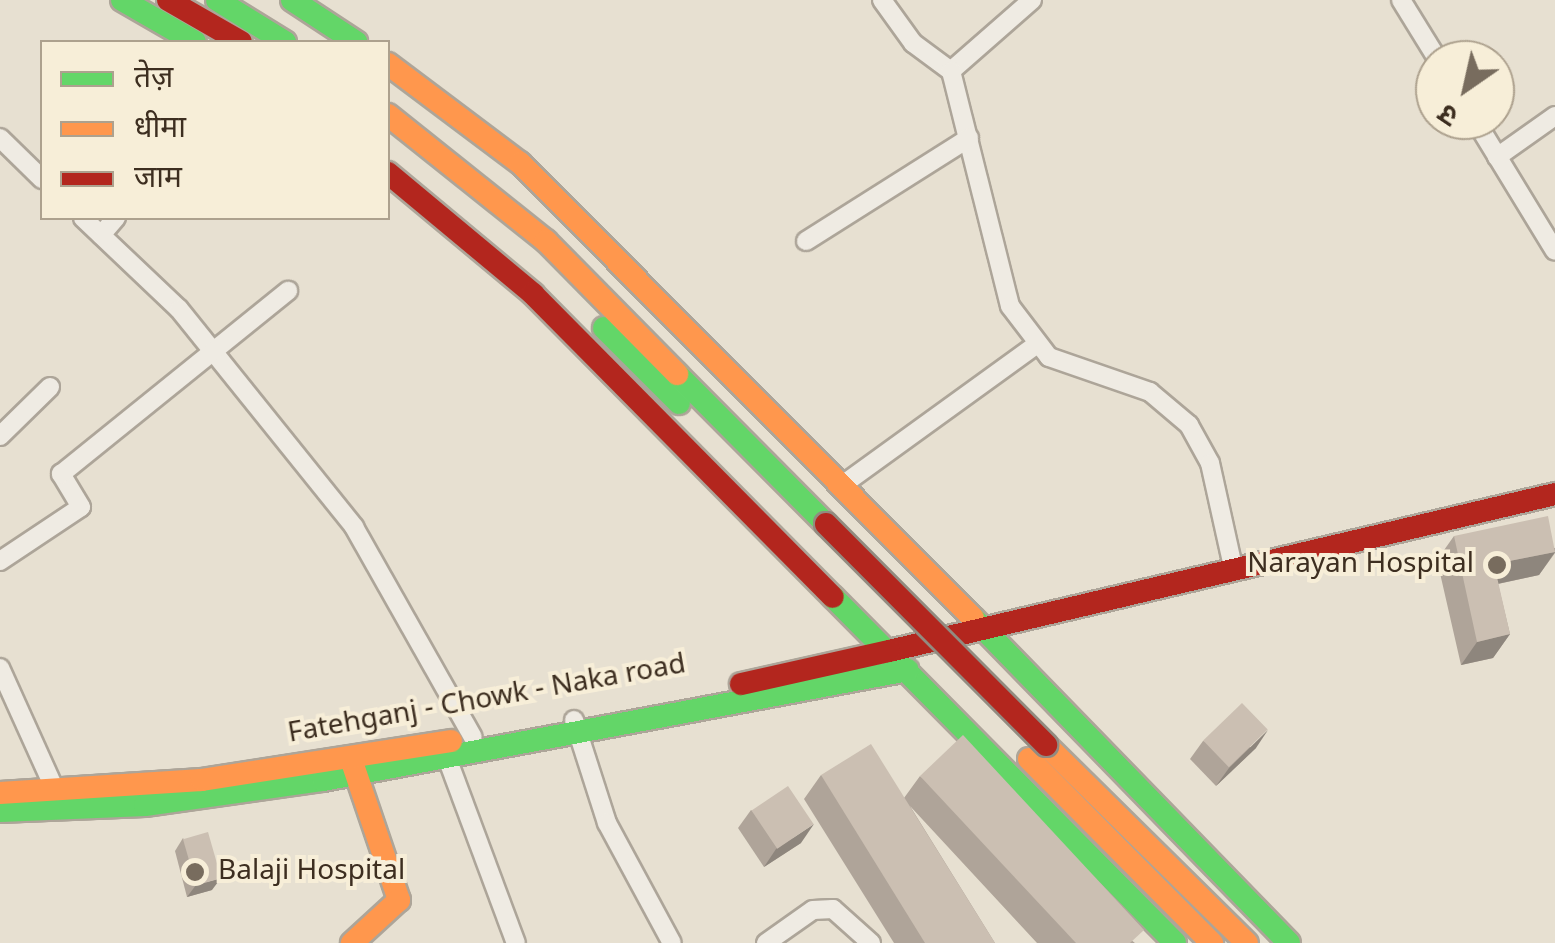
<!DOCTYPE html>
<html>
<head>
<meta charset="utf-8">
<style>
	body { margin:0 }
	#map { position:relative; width:1555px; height:943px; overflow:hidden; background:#e7e0d1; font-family:Georgia,"Noto Sans Devanagari",serif }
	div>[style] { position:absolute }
	.roads { filter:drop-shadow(2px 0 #ada599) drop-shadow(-2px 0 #ada599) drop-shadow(0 2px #ada599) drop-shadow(0 -2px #ada599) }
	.street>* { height:18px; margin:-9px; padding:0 9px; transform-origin:9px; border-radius:9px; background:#efebe3 }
	.fast>* { height:22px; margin:-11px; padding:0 11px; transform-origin:11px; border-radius:11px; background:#63d668 }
	.slow>* { height:22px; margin:-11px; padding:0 11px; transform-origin:11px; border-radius:11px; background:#ff974d }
	.jam>* { height:22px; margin:-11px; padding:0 11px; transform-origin:11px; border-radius:11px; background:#b3261e }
	.bridges { filter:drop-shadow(2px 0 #928b80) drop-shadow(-2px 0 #928b80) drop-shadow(0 2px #928b80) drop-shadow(0 -2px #928b80) }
	.jam-bridge>* { height:22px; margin:-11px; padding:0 11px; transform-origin:11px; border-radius:11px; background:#b3261e }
	.wall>* { inset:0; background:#afa499 }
	.shaded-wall>* { inset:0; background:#8e867d }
	.building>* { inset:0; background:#cbbfb2; transform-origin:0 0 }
	.dots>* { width:28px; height:28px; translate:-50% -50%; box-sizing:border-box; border:5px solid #f7eed8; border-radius:50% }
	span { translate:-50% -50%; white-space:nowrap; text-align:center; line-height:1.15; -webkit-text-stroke:8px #f7eed8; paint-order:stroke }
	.poi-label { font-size:28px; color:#3d2e20 }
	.right { translate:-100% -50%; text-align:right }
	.left { translate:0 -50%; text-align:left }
	.street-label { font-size:28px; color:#3d2e20 }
	.legend { position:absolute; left:40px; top:40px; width:350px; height:180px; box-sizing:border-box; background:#f7eed8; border:2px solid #ada18e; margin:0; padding:12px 18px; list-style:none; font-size:30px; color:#3d2e20 }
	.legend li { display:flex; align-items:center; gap:20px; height:50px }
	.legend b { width:50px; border:2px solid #ada18e }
	.north { position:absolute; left:1415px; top:40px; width:100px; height:100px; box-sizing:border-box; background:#f7eed8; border:2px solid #ada18e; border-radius:50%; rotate:214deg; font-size:28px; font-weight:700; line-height:40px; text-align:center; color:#3d2e20 }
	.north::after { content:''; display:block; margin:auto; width:35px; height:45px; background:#786c5e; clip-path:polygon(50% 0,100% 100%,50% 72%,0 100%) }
</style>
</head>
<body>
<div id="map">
	<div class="roads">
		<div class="street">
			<i style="left:882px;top:0;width:53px;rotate:54.2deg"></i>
			<i style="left:913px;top:43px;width:47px;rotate:36.4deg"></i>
			<i style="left:1032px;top:0;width:108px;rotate:138.8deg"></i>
			<i style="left:951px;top:71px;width:242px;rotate:75.9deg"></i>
			<i style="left:1010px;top:306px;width:64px;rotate:52.6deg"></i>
			<i style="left:1049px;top:357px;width:107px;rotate:19.1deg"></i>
			<i style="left:1150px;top:392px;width:51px;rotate:40.2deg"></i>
			<i style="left:1189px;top:425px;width:43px;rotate:61.1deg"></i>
			<i style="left:1210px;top:463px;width:111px;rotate:77.5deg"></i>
			<i style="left:1401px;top:0;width:70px;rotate:58.3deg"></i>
			<i style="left:1475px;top:120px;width:153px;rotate:58.6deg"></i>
			<i style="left:0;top:138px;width:59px;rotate:44.3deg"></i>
			<i style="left:1497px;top:157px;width:71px;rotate:-35.3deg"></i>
			<i style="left:83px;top:218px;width:132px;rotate:43.5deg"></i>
			<i style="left:179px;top:309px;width:280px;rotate:51.2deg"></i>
			<i style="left:354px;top:527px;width:241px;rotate:60.5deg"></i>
			<i style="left:101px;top:235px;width:23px;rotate:-49deg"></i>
			<i style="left:806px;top:241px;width:193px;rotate:-32.3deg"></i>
			<i style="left:0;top:436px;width:70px;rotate:-44.4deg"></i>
			<i style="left:841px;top:486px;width:241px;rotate:-35.9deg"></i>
			<i style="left:0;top:561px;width:97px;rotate:-33.7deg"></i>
			<i style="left:81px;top:507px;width:39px;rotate:-121deg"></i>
			<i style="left:61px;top:474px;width:292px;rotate:-38.9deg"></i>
			<i style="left:0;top:668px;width:134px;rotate:65.7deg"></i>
			<i style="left:574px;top:720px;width:108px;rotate:72.2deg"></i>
			<i style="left:607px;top:823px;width:136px;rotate:61.6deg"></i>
			<i style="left:443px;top:747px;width:209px;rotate:69.6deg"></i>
			<i style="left:766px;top:943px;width:57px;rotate:-35.1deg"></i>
			<i style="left:813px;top:910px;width:20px;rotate:-3deg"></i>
			<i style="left:833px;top:909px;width:51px;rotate:41.8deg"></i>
		</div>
		<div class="fast">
			<i style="left:122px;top:0;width:84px;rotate:29.9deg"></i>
			<i style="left:217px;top:0;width:80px;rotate:31.7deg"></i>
			<i style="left:292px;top:0;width:77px;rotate:33.3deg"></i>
			<i style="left:604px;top:328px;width:106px;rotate:45deg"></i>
			<i style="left:677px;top:374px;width:211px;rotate:45.2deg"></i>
			<i style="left:833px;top:597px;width:486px;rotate:45.3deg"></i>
			<i style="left:973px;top:618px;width:453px;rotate:45.8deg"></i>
			<i style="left:0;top:811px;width:145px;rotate:-2.4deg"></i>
			<i style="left:145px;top:805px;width:180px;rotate:-8deg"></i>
			<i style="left:323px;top:780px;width:595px;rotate:-10.65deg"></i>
		</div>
		<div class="slow">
			<i style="left:388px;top:64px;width:165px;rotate:36.9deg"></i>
			<i style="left:520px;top:163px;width:642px;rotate:45.13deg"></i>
			<i style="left:388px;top:115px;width:202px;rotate:38.6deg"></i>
			<i style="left:546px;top:241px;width:187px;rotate:45.4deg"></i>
			<i style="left:1046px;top:745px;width:282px;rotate:44.6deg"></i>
			<i style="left:1029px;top:759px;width:260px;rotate:45.2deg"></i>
			<i style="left:352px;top:762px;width:146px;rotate:71.2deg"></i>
			<i style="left:399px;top:900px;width:64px;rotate:137.5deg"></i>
			<i style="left:0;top:793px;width:202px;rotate:-3.7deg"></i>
			<i style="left:202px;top:780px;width:252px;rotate:-8.9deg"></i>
		</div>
		<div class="jam">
			<i style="left:168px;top:0;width:84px;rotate:29.9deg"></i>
			<i style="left:388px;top:173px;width:189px;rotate:39.8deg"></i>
			<i style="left:533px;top:294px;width:426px;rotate:45.3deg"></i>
			<i style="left:889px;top:651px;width:684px;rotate:-13.26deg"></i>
			<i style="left:741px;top:684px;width:152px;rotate:-12.6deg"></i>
		</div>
	</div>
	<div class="bridges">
		<div class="jam-bridge">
			<i style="left:826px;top:524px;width:312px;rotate:45.1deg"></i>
		</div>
	</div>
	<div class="wall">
		<i style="clip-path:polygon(1454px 536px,1555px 548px,1555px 553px,1539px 575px,1498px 584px,1510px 634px,1493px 658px,1461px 665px,1437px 560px)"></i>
		<i style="clip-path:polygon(1203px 741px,1256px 748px,1216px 786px,1190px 759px)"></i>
		<i style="clip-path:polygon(821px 775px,904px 798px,920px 776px,1135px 943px,1037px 943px,910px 806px,995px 943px,894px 943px,804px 799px)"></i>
		<i style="clip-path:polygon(751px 810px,801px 843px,764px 867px,738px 828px)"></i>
		<i style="clip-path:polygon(183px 838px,212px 890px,187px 897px,175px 851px)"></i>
	</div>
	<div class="shaded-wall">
		<i style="clip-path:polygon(1555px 552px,1539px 575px,1478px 588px,1494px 564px)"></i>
		<i style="clip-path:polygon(1510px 634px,1493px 658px,1461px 665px,1477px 642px)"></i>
		<i style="clip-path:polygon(1268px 730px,1256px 748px,1216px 786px,1229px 768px)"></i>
		<i style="clip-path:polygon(814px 824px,801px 843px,764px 867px,776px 849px)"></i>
		<i style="clip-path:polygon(221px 878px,212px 890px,187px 897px,196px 885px)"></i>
	</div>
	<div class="building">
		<i style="clip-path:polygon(1548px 516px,1555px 552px,1494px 564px,1510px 634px,1477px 642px,1454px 536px)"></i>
		<i style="left:1242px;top:703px;width:37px;height:54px;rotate:46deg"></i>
		<i style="clip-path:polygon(963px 735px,1144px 930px,1130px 943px,1076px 943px,920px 776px)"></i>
		<i style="clip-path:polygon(871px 744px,995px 943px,925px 943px,821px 775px)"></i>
		<i style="left:788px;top:786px;width:46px;height:44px;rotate:56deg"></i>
		<i style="left:208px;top:832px;width:48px;height:26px;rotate:74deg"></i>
	</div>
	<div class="dots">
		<i style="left:1497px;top:565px;background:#786c5e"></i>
		<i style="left:195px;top:872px;background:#786c5e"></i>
	</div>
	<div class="poi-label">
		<span class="right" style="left:1474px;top:565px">Narayan Hospital</span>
		<span class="left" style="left:218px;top:872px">Balaji Hospital</span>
	</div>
	<div class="street-label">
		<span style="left:487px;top:700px;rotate:-10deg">Fatehganj - Chowk - Naka road</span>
	</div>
	<ul class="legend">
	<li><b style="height:12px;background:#63d668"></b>तेज़</li>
	<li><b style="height:12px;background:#ff974d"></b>धीमा</li>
	<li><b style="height:12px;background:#b3261e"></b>जाम</li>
	</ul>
	<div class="north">उ</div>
</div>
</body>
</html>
